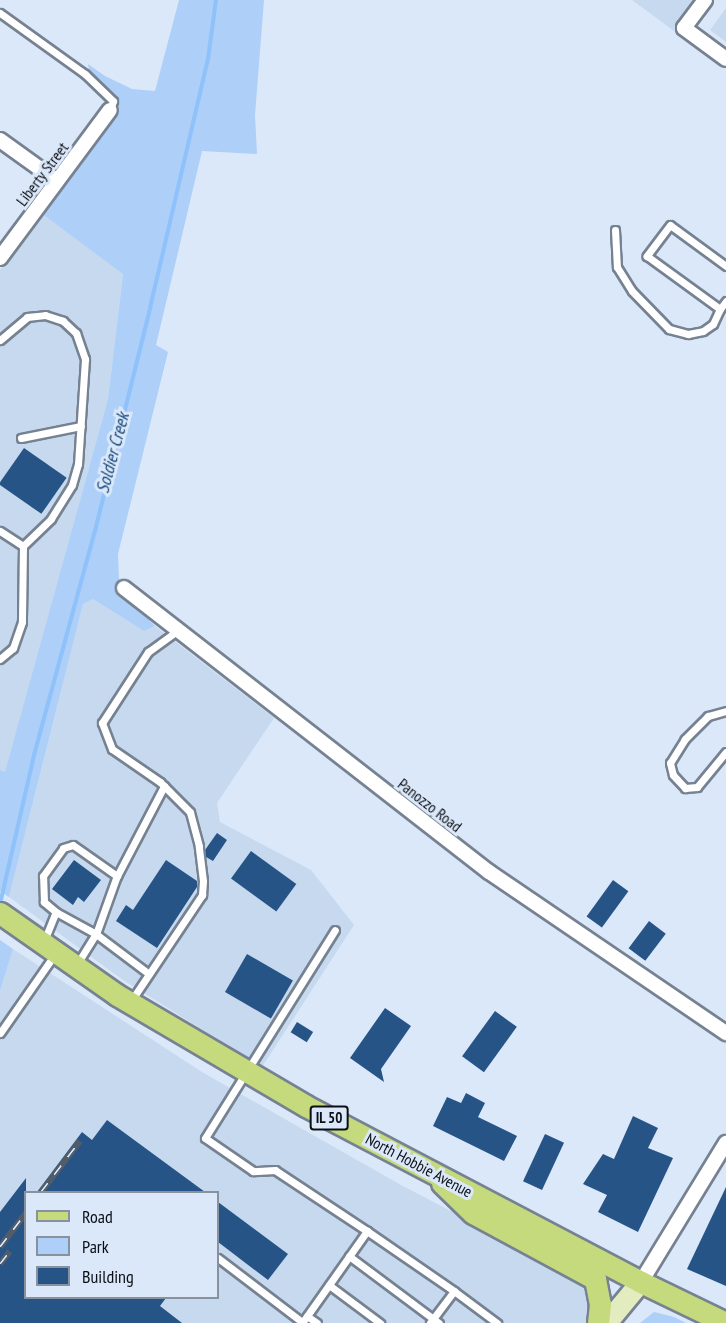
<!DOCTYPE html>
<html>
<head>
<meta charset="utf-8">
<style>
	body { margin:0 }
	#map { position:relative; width:726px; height:1323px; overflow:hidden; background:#dbe8f9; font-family:"PT Sans Narrow",sans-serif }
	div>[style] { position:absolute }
	.built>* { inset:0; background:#c7d9ee }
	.green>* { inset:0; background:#adcff8 }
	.stream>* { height:4px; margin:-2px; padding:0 2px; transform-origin:2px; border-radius:2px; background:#8fc1fb }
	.building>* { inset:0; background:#265487; transform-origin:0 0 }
	.roads { filter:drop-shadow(2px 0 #768291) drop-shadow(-2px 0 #768291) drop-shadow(0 2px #768291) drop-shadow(0 -2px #768291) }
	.lane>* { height:7px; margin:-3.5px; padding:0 3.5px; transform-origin:3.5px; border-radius:3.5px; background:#fff }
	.street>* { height:14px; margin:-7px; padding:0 7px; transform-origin:7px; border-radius:7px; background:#fff }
	.secondary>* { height:20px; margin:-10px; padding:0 10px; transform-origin:10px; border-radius:10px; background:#e2ecbe }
	.primary>* { height:21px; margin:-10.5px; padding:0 10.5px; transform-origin:10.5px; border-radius:10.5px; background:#c5d97d }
	.rail>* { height:6px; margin-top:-3px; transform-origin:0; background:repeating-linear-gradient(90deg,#dbe8f9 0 11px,#555d67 0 22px); box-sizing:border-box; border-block:2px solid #555d67 }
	span { translate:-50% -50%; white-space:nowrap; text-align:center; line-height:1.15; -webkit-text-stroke:6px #dbe8f9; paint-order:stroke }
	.shield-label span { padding:2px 4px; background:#dbe8f9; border:2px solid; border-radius:4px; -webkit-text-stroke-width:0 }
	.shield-label { font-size:15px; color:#0b0f15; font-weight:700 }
	.street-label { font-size:16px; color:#0b0f15 }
	.water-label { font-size:18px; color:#17487d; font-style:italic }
	.legend { position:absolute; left:24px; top:1191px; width:195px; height:108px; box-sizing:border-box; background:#dbe8f9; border:2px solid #88919e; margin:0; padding:8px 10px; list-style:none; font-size:18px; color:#0b0f15 }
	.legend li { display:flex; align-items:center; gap:12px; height:30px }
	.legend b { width:30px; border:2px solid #88919e }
</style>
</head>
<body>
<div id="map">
	<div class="built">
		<i style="clip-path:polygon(632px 0,697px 0,674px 31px)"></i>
		<i style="clip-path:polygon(726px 8px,726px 42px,710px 30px)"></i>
		<i style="clip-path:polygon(41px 213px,123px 273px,108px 399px,5px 773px,0 770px,0 270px)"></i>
		<i style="clip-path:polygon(93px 599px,144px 631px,155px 626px,274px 718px,217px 803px,220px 822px,311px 870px,354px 925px,262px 1067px,123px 980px,9px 897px,83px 604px)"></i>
		<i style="clip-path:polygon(evenodd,13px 949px,202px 1072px,401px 1185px,579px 1278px,589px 1286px,592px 1296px,590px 1323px,0 1323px,0 991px,13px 949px,26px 1192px,218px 1192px,218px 1298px,26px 1298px,26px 1192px)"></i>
	</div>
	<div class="green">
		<i style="clip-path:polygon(179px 0,264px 0,255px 115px,257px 154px,202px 151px,156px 345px,168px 352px,118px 554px,119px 580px,131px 602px,155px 626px,144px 631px,93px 599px,83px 604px,9px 897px,0 891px,0 770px,5px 772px,108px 399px,123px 274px,41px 213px,119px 108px,116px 96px,89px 71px,88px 64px,105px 76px,132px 89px,155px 91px)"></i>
		<i style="clip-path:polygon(0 940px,13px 949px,0 991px)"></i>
		<i style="clip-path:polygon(654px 1312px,674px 1317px,686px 1323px,640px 1323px)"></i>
	</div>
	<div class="stream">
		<i style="left:0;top:904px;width:153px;rotate:-77.1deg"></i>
		<i style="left:34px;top:755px;width:232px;rotate:-74.8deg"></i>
		<i style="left:95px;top:531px;width:230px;rotate:-76.1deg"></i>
		<i style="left:150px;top:308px;width:256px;rotate:-76.9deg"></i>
		<i style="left:208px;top:59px;width:60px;rotate:-82.3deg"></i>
	</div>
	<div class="building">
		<i style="left:24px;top:448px;width:52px;height:44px;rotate:35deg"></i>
		<i style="clip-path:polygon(217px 833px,227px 840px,213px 861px,206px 857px,205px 850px)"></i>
		<i style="left:251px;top:851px;width:56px;height:34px;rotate:36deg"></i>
		<i style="clip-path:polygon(74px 860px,101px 880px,84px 902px,78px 897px,73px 905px,52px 889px)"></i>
		<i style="clip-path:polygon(166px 860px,197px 881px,197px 887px,157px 948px,116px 921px,126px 905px,133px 910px)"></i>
		<i style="left:613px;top:880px;width:19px;height:45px;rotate:36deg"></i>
		<i style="left:649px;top:921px;width:21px;height:34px;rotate:37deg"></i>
		<i style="left:247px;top:954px;width:53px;height:44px;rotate:30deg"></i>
		<i style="clip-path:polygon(385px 1008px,411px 1026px,381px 1069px,384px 1082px,350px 1058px)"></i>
		<i style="left:495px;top:1011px;width:27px;height:56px;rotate:36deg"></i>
		<i style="left:297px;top:1022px;width:19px;height:12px;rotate:32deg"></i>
		<i style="clip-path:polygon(466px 1093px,485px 1103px,478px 1117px,517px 1136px,504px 1161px,433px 1126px,447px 1097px,461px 1103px)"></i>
		<i style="clip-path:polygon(633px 1116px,658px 1128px,648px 1148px,673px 1158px,638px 1232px,598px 1212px,607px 1195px,583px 1184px,603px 1154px,614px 1159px)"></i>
		<i style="clip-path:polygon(107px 1120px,205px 1192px,37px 1192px,82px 1132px,92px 1140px)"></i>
		<i style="left:545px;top:1134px;width:21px;height:52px;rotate:25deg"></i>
		<i style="clip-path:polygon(26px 1178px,26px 1298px,166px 1298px,160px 1306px,182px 1323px,0 1323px,0 1212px)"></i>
		<i style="clip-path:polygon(726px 1187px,726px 1286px,687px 1269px)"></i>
		<i style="clip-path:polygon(218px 1202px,288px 1254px,268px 1280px,218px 1242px)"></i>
	</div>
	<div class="roads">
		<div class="lane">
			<i style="left:0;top:13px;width:105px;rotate:35.7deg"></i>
			<i style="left:85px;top:74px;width:39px;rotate:44deg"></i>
			<i style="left:113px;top:101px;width:9px;rotate:108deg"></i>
			<i style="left:615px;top:230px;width:37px;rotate:87deg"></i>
			<i style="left:617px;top:267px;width:28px;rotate:58deg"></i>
			<i style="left:632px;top:291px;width:53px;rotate:45.8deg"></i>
			<i style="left:669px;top:329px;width:20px;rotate:15deg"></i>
			<i style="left:688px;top:334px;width:15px;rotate:-11deg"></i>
			<i style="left:703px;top:331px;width:12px;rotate:-35deg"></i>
			<i style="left:713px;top:324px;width:17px;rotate:-65deg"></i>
			<i style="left:726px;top:266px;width:69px;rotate:-143.8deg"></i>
			<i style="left:670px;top:225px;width:39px;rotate:127deg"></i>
			<i style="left:647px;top:256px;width:90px;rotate:36deg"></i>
			<i style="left:720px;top:309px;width:10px;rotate:-53deg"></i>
			<i style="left:0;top:340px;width:35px;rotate:-40deg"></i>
			<i style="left:27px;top:317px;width:18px;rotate:-6deg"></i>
			<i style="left:45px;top:315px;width:19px;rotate:18deg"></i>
			<i style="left:63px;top:321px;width:18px;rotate:43deg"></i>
			<i style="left:76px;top:333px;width:28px;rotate:71deg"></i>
			<i style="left:85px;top:359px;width:105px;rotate:93.8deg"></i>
			<i style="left:78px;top:464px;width:22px;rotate:106deg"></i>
			<i style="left:72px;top:485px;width:40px;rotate:122deg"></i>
			<i style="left:51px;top:519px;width:39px;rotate:136deg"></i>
			<i style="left:21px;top:438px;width:61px;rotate:-11.3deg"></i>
			<i style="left:0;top:531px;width:27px;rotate:33deg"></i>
			<i style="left:23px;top:546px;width:76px;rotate:90.8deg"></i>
			<i style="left:22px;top:622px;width:28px;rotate:109deg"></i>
			<i style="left:13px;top:648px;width:17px;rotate:140deg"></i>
			<i style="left:726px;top:711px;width:19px;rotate:164deg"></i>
			<i style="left:708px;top:716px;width:33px;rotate:135deg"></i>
			<i style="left:685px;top:739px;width:28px;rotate:122deg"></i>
			<i style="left:670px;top:763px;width:12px;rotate:76deg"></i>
			<i style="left:673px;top:775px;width:18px;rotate:47deg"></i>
			<i style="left:685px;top:788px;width:12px;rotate:-5deg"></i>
			<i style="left:697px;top:787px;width:45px;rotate:-50.4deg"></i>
			<i style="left:56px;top:912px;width:46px;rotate:28.8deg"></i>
			<i style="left:96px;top:934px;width:59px;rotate:-70.3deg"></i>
			<i style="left:116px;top:878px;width:104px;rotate:-62.4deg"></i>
			<i style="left:44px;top:941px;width:31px;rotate:-68deg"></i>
			<i style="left:56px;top:912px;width:16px;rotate:-140deg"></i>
			<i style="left:44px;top:902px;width:26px;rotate:-92deg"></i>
			<i style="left:43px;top:876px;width:34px;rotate:-54deg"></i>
			<i style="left:63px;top:848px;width:10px;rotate:-17deg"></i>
			<i style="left:73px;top:845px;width:54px;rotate:35.2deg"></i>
			<i style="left:77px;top:964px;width:36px;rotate:-58deg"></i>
			<i style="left:96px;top:934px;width:66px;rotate:37deg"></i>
			<i style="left:131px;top:1001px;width:128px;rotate:-56.2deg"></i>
			<i style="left:202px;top:895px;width:14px;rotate:-86deg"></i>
			<i style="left:203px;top:881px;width:35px;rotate:-97deg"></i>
			<i style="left:199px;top:846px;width:35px;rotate:-105deg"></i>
			<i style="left:190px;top:812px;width:42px;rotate:-135deg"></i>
			<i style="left:160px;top:782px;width:58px;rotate:-145.5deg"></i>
			<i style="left:112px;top:749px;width:28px;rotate:-111deg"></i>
			<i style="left:102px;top:723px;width:85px;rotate:-57.1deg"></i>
			<i style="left:148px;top:652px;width:37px;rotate:-36deg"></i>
			<i style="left:0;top:1033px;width:96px;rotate:-55.2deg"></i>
			<i style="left:367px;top:1231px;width:106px;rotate:34.6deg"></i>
			<i style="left:454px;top:1291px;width:40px;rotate:127deg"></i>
			<i style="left:349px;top:1256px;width:112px;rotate:36.7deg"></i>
			<i style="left:218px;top:1258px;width:106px;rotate:37.3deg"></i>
			<i style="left:329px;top:1285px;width:64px;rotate:36.7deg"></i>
			<i style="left:454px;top:1291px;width:54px;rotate:36.7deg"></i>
			<i style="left:307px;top:1316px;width:12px;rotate:35deg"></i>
			<i style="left:302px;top:1323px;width:113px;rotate:-54.8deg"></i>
			<i style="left:367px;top:1231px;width:110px;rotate:-146.5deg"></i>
			<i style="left:275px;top:1170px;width:22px;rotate:177deg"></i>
			<i style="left:253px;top:1171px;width:58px;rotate:-145.5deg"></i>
			<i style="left:205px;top:1138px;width:245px;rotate:-58deg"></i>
		</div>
		<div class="street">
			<i style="left:705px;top:0;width:35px;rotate:127deg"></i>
			<i style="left:684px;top:28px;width:52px;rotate:36.4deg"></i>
			<i style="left:0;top:140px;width:70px;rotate:35.7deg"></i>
			<i style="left:0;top:258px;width:184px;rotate:-53.4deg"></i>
			<i style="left:124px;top:588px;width:462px;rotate:37.9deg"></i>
			<i style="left:489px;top:872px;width:287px;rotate:34.2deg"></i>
			<i style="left:641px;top:1282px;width:163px;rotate:-58.6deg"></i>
		</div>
		<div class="secondary">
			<i style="left:607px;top:1323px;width:53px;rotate:-50.3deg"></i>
		</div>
		<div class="primary">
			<i style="left:0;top:913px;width:143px;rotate:35deg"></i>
			<i style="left:117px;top:995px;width:219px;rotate:30.4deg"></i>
			<i style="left:306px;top:1106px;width:378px;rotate:27.7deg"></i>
			<i style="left:641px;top:1282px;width:94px;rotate:25.8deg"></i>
			<i style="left:442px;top:1183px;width:43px;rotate:44.1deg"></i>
			<i style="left:473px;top:1213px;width:139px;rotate:28.4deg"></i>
			<i style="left:595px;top:1279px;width:25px;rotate:79deg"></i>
			<i style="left:600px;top:1304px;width:19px;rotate:96deg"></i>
		</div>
	</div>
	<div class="rail">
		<i style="left:41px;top:1192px;width:64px;rotate:-52.6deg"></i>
		<i style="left:0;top:1247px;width:43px;rotate:-52.6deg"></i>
		<i style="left:0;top:1264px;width:16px;rotate:-52deg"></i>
	</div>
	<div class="shield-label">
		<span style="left:329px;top:1118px">IL 50</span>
	</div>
	<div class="street-label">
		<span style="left:42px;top:174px;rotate:-53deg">Liberty Street</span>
		<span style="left:430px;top:805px;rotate:38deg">Panozzo Road</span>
		<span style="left:419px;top:1165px;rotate:28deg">North Hobbie Avenue</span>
	</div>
	<div class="water-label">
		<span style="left:113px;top:453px;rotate:-75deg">Soldier Creek</span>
	</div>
	<ul class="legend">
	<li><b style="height:8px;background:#c5d97d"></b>Road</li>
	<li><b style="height:16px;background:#adcff8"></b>Park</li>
	<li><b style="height:16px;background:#265487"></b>Building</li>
	</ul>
</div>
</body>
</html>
